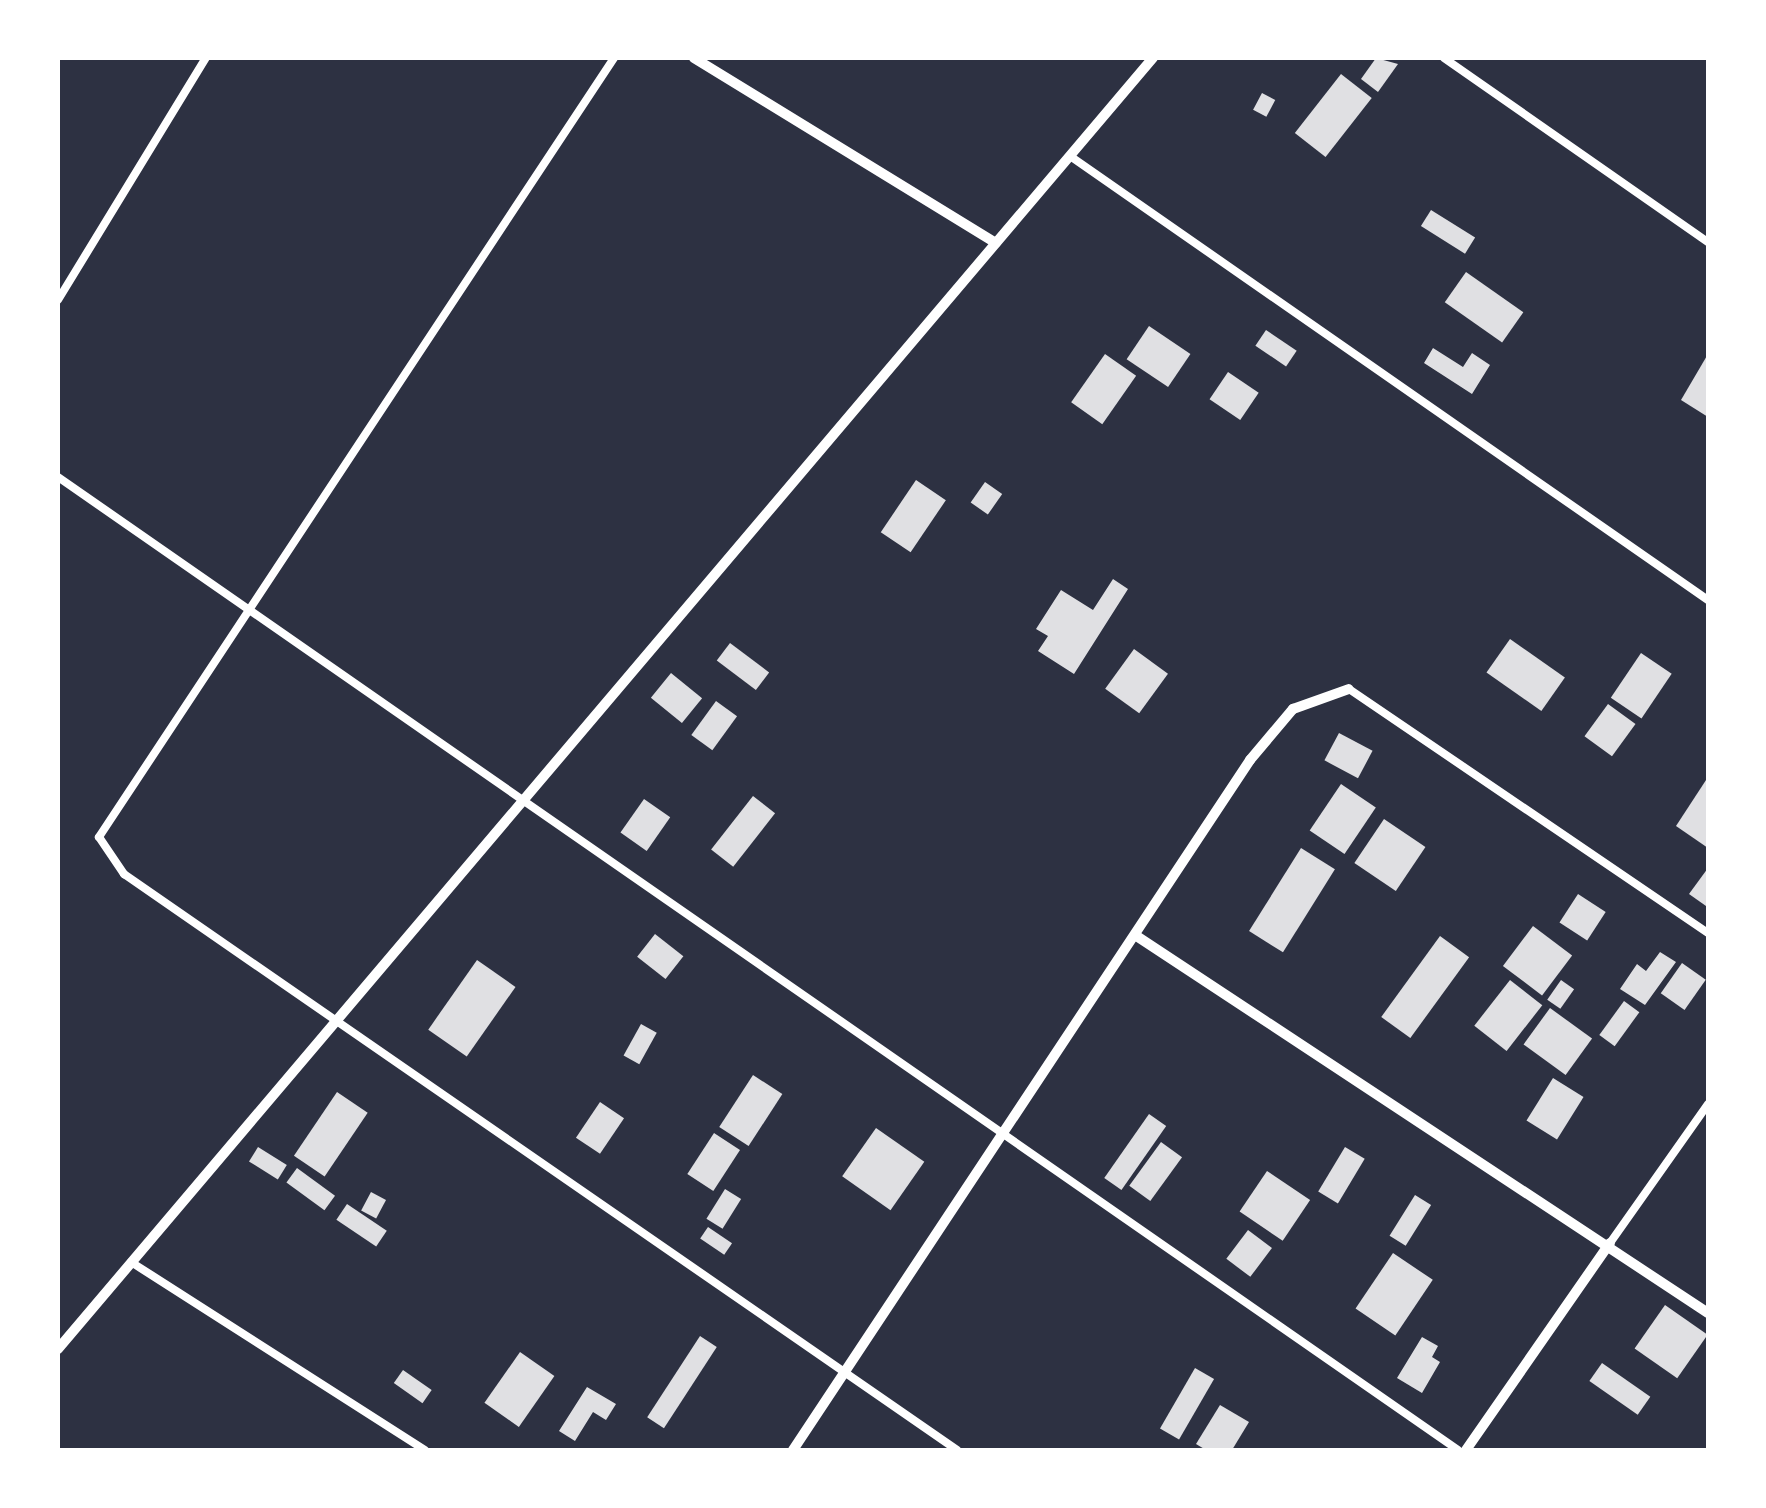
<!DOCTYPE html>
<html>
<head>
<meta charset="utf-8">
<style>
	body { margin:0 }
	#map { position:relative; width:1766px; height:1508px; overflow:hidden; background:#2d3142; font-family:Quicksand,sans-serif }
	div>[style] { position:absolute }
	.building>* { inset:0; background:#e0e0e3; transform-origin:0 0 }
	.service>* { height:8px; margin:-4px; padding:0 4px; transform-origin:4px; border-radius:4px; background:#fff }
	.minor>* { height:10px; margin:-5px; padding:0 5px; transform-origin:5px; border-radius:5px; background:#fff }
	span { translate:-50% -50%; white-space:nowrap; text-align:center; line-height:1.15; -webkit-text-stroke:10px #fff; paint-order:stroke }
	.frame { position:absolute; inset:0; border:60px solid #fff; pointer-events:none }
</style>
</head>
<body>
<div id="map">
	<div class="building">
		<i style="clip-path:polygon(1376px 58px,1398px 64px,1378px 92px,1361px 79px)"></i>
		<i style="left:1341px;top:74px;width:39px;height:75px;rotate:38deg"></i>
		<i style="left:1262px;top:93px;width:15px;height:19px;rotate:28deg"></i>
		<i style="left:1431px;top:210px;width:52px;height:19px;rotate:32deg"></i>
		<i style="left:1466px;top:272px;width:70px;height:37px;rotate:35deg"></i>
		<i style="left:1149px;top:326px;width:50px;height:40px;rotate:34deg"></i>
		<i style="left:1266px;top:330px;width:37px;height:19px;rotate:34deg"></i>
		<i style="clip-path:polygon(1433px 348px,1463px 367px,1472px 353px,1490px 365px,1472px 394px,1424px 363px)"></i>
		<i style="left:1105px;top:354px;width:38px;height:59px;rotate:35deg"></i>
		<i style="clip-path:polygon(1708px 354px,1708px 417px,1681px 400px)"></i>
		<i style="left:1228px;top:372px;width:37px;height:33px;rotate:34deg"></i>
		<i style="left:916px;top:480px;width:36px;height:63px;rotate:34deg"></i>
		<i style="left:985px;top:482px;width:21px;height:25px;rotate:35deg"></i>
		<i style="clip-path:polygon(1113px 579px,1128px 589px,1074px 674px,1038px 651px,1048px 636px,1036px 629px,1061px 590px,1093px 610px)"></i>
		<i style="left:1510px;top:639px;width:67px;height:41px;rotate:35deg"></i>
		<i style="left:730px;top:643px;width:49px;height:22px;rotate:37deg"></i>
		<i style="left:1134px;top:649px;width:42px;height:49px;rotate:36deg"></i>
		<i style="left:1641px;top:653px;width:37px;height:54px;rotate:34deg"></i>
		<i style="left:671px;top:673px;width:40px;height:32px;rotate:39deg"></i>
		<i style="left:716px;top:701px;width:26px;height:42px;rotate:36deg"></i>
		<i style="left:1608px;top:704px;width:34px;height:40px;rotate:36deg"></i>
		<i style="left:1339px;top:733px;width:38px;height:31px;rotate:28deg"></i>
		<i style="clip-path:polygon(1708px 777px,1708px 848px,1676px 826px)"></i>
		<i style="left:1341px;top:784px;width:42px;height:56px;rotate:34deg"></i>
		<i style="left:753px;top:796px;width:28px;height:68px;rotate:38deg"></i>
		<i style="left:644px;top:799px;width:32px;height:41px;rotate:35deg"></i>
		<i style="left:1384px;top:819px;width:50px;height:53px;rotate:34deg"></i>
		<i style="left:1301px;top:848px;width:40px;height:98px;rotate:32deg"></i>
		<i style="clip-path:polygon(1708px 868px,1708px 903px,1706px 906px,1689px 894px)"></i>
		<i style="left:1578px;top:894px;width:33px;height:34px;rotate:33deg"></i>
		<i style="left:1533px;top:926px;width:49px;height:50px;rotate:37deg"></i>
		<i style="left:655px;top:934px;width:36px;height:29px;rotate:38deg"></i>
		<i style="left:1440px;top:936px;width:36px;height:100px;rotate:36deg"></i>
		<i style="clip-path:polygon(1660px 952px,1676px 962px,1645px 1005px,1620px 989px,1637px 964px,1646px 971px)"></i>
		<i style="left:477px;top:960px;width:47px;height:85px;rotate:35deg"></i>
		<i style="left:1682px;top:963px;width:29px;height:37px;rotate:35deg"></i>
		<i style="left:1510px;top:980px;width:41px;height:58px;rotate:38deg"></i>
		<i style="left:1561px;top:980px;width:16px;height:24px;rotate:35deg"></i>
		<i style="left:1624px;top:1001px;width:19px;height:42px;rotate:36deg"></i>
		<i style="left:1550px;top:1008px;width:52px;height:45px;rotate:36deg"></i>
		<i style="left:641px;top:1024px;width:18px;height:36px;rotate:29deg"></i>
		<i style="left:753px;top:1075px;width:35px;height:62px;rotate:33deg"></i>
		<i style="left:1553px;top:1078px;width:36px;height:50px;rotate:32deg"></i>
		<i style="left:337px;top:1092px;width:37px;height:77px;rotate:34deg"></i>
		<i style="left:600px;top:1102px;width:29px;height:43px;rotate:34deg"></i>
		<i style="left:1149px;top:1114px;width:21px;height:78px;rotate:35deg"></i>
		<i style="left:876px;top:1128px;width:59px;height:59px;rotate:35deg"></i>
		<i style="left:714px;top:1133px;width:31px;height:49px;rotate:33deg"></i>
		<i style="left:1161px;top:1142px;width:26px;height:54px;rotate:36deg"></i>
		<i style="left:258px;top:1147px;width:34px;height:17px;rotate:32deg"></i>
		<i style="left:1345px;top:1147px;width:23px;height:52px;rotate:31deg"></i>
		<i style="left:297px;top:1168px;width:47px;height:18px;rotate:36deg"></i>
		<i style="left:1267px;top:1171px;width:52px;height:49px;rotate:34deg"></i>
		<i style="left:725px;top:1189px;width:19px;height:35px;rotate:32deg"></i>
		<i style="left:371px;top:1192px;width:17px;height:21px;rotate:28deg"></i>
		<i style="left:1415px;top:1195px;width:19px;height:48px;rotate:32deg"></i>
		<i style="left:347px;top:1204px;width:48px;height:19px;rotate:34deg"></i>
		<i style="left:708px;top:1227px;width:29px;height:14px;rotate:34deg"></i>
		<i style="left:1248px;top:1230px;width:30px;height:36px;rotate:37deg"></i>
		<i style="left:1393px;top:1253px;width:48px;height:67px;rotate:34deg"></i>
		<i style="left:1665px;top:1305px;width:52px;height:53px;rotate:35deg"></i>
		<i style="left:700px;top:1336px;width:20px;height:97px;rotate:33deg"></i>
		<i style="clip-path:polygon(1422px 1337px,1438px 1346px,1432px 1357px,1440px 1362px,1422px 1393px,1397px 1378px)"></i>
		<i style="left:520px;top:1352px;width:42px;height:62px;rotate:35deg"></i>
		<i style="left:1602px;top:1363px;width:59px;height:22px;rotate:35deg"></i>
		<i style="left:1195px;top:1368px;width:22px;height:70px;rotate:30deg"></i>
		<i style="left:403px;top:1370px;width:35px;height:16px;rotate:35deg"></i>
		<i style="clip-path:polygon(587px 1387px,616px 1404px,606px 1420px,593px 1412px,575px 1441px,559px 1431px)"></i>
		<i style="clip-path:polygon(1220px 1405px,1249px 1422px,1232px 1450px,1206px 1450px,1196px 1444px)"></i>
	</div>
	<div class="service">
		<i style="left:614px;top:58px;width:934px;rotate:123.47deg"></i>
		<i style="left:99px;top:837px;width:45px;rotate:56deg"></i>
		<i style="left:124px;top:874px;width:1013px;rotate:34.66deg"></i>
		<i style="left:1444px;top:58px;width:322px;rotate:34.9deg"></i>
		<i style="left:1070px;top:156px;width:777px;rotate:34.84deg"></i>
		<i style="left:58px;top:300px;width:284px;rotate:-58.6deg"></i>
		<i style="left:58px;top:477px;width:1705px;rotate:34.8deg"></i>
		<i style="left:1349px;top:689px;width:434px;rotate:34.2deg"></i>
		<i style="left:1610px;top:1243px;width:170px;rotate:-54.8deg"></i>
		<i style="left:131px;top:1262px;width:349px;rotate:32.6deg"></i>
	</div>
	<div class="minor">
		<i style="left:694px;top:58px;width:354px;rotate:31.5deg"></i>
		<i style="left:1135px;top:935px;width:686px;rotate:33.41deg"></i>
		<i style="left:58px;top:1349px;width:1693px;rotate:-49.7deg"></i>
		<i style="left:793px;top:1450px;width:828px;rotate:-56.48deg"></i>
		<i style="left:1250px;top:760px;width:67px;rotate:-49.9deg"></i>
		<i style="left:1293px;top:709px;width:59px;rotate:-19.7deg"></i>
		<i style="left:1466px;top:1450px;width:252px;rotate:-55.2deg"></i>
	</div>
	<div class="frame"></div>
</div>
</body>
</html>
